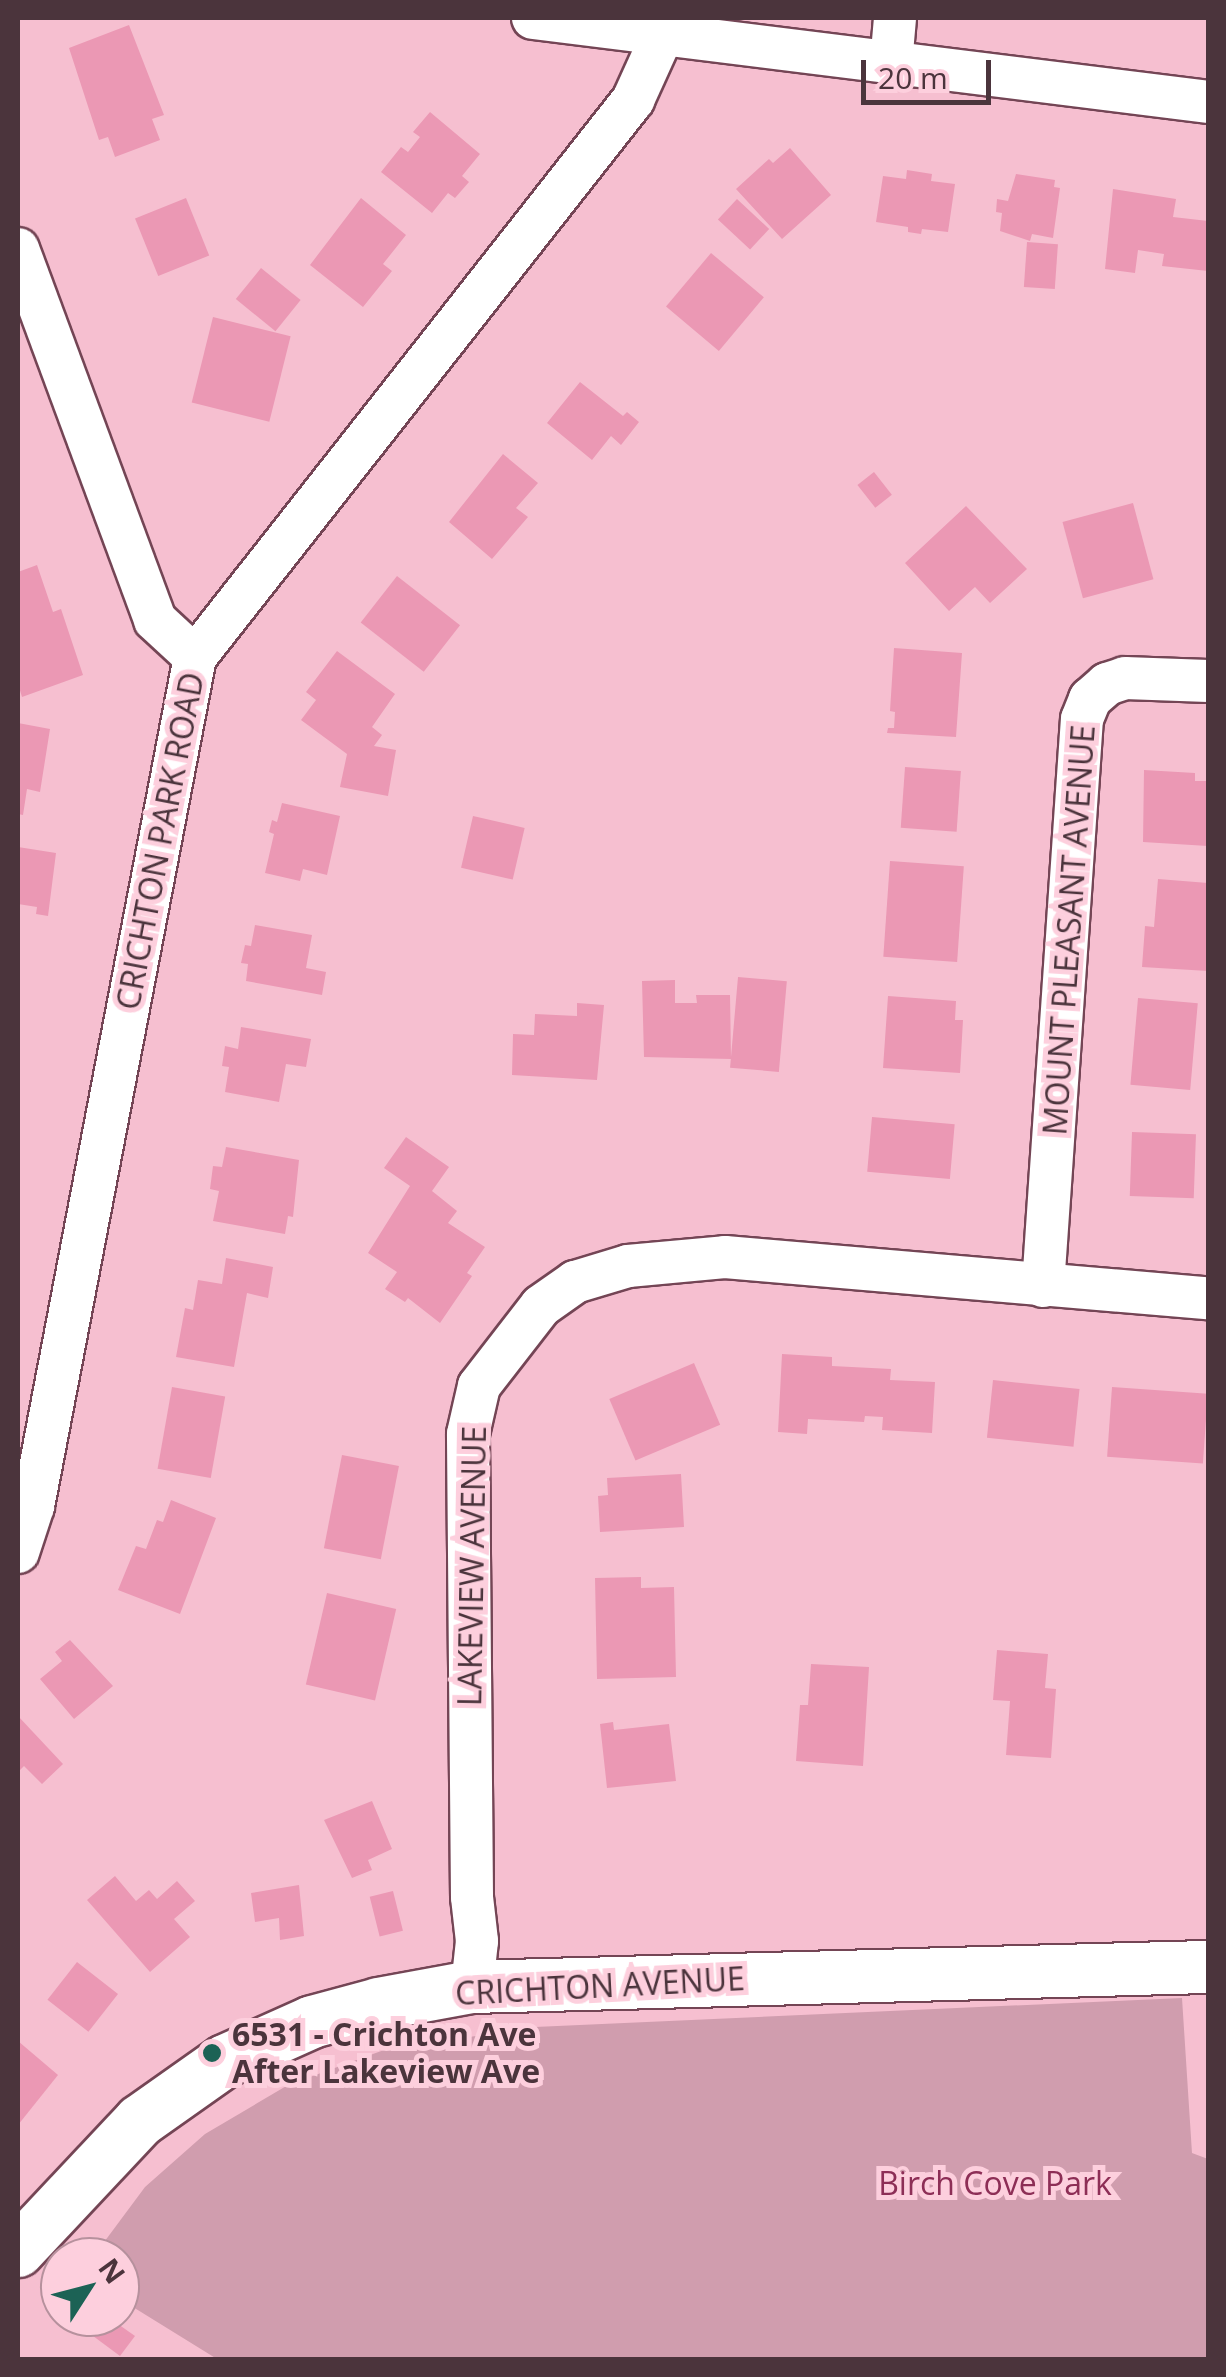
<!DOCTYPE html>
<html>
<head>
<meta charset="utf-8">
<style>
	body { margin:0 }
	#map { position:relative; width:1226px; height:2377px; overflow:hidden; background:#f6bfd0; font-family:"Open Sans",sans-serif }
	div>[style] { position:absolute }
	.green>* { inset:0; background:#d09dae }
	.building>* { inset:0; background:#eb98b4; transform-origin:0 0 }
	.roads { filter:drop-shadow(2px 0 #744555) drop-shadow(-2px 0 #744555) drop-shadow(0 2px #744555) drop-shadow(0 -2px #744555) }
	.minor>* { height:42px; margin:-21px; padding:0 21px; transform-origin:21px; border-radius:21px; background:#fff }
	.tertiary>* { height:52px; margin:-26px; padding:0 26px; transform-origin:26px; border-radius:26px; background:#fff }
	.dots>* { width:28px; height:28px; translate:-50% -50%; box-sizing:border-box; border:5px solid #fdcfdd; border-radius:50% }
	span { translate:-50% -50%; white-space:nowrap; text-align:center; line-height:1.15; -webkit-text-stroke:10px #fdcfdd; paint-order:stroke }
	.street-label { font-size:32px; color:#4b343c }
	.poi-label { font-size:32px; color:#4b343c; font-weight:700 }
	.left { translate:0 -50%; text-align:left }
	.park-label { font-size:32px; color:#8d2e56 }
	.frame { position:absolute; inset:0; border:20px solid #4b343c; pointer-events:none }
	.north { position:absolute; left:40px; top:2237px; width:100px; height:100px; box-sizing:border-box; background:#fdcfdd; border:2px solid #b6919d; border-radius:50%; rotate:54deg; font-size:28px; font-weight:700; line-height:40px; text-align:center; color:#4b343c }
	.north::after { content:''; display:block; margin:auto; width:35px; height:45px; background:#1c6255; clip-path:polygon(50% 0,100% 100%,50% 72%,0 100%) }
	.scale { position:absolute; left:861px; top:60px; width:130px; height:45px; box-sizing:border-box; border:5px solid #4b343c; border-top:0; padding-left:12px; font-size:30px; line-height:35px; white-space:nowrap; color:#4b343c; -webkit-text-stroke:8px #fdcfdd; paint-order:stroke }
</style>
</head>
<body>
<div id="map">
	<div class="green">
		<i style="clip-path:polygon(1182px 1998px,1192px 2153px,1208px 2159px,1208px 2359px,217px 2359px,120px 2299px,120px 2257px,93px 2257px,145px 2187px,205px 2134px,288px 2085px,384px 2050px,535px 2027px)"></i>
	</div>
	<div class="building">
		<i style="clip-path:polygon(129px 25px,164px 115px,152px 119px,160px 140px,115px 157px,108px 137px,99px 140px,69px 48px)"></i>
		<i style="clip-path:polygon(430px 112px,480px 154px,462px 176px,469px 182px,455px 198px,448px 193px,432px 213px,381px 172px,401px 147px,408px 152px,420px 137px,413px 132px)"></i>
		<i style="clip-path:polygon(790px 148px,831px 195px,782px 239px,736px 189px,769px 159px,773px 163px)"></i>
		<i style="clip-path:polygon(907px 170px,932px 174px,931px 181px,955px 184px,948px 232px,922px 229px,921px 234px,908px 232px,908px 227px,876px 222px,883px 176px,906px 179px)"></i>
		<i style="clip-path:polygon(1016px 174px,1055px 180px,1054px 187px,1060px 188px,1053px 238px,1032px 234px,1030px 241px,1000px 231px,1002px 213px,996px 212px,997px 199px,1008px 201px)"></i>
		<i style="clip-path:polygon(1113px 189px,1176px 199px,1173px 217px,1208px 221px,1208px 271px,1162px 266px,1164px 254px,1138px 250px,1135px 273px,1105px 269px)"></i>
		<i style="left:186px;top:198px;width:62px;height:55px;rotate:68deg"></i>
		<i style="clip-path:polygon(361px 198px,406px 235px,383px 264px,392px 271px,363px 307px,310px 265px)"></i>
		<i style="left:737px;top:199px;width:44px;height:28px;rotate:43deg"></i>
		<i style="left:1027px;top:242px;width:31px;height:45px;rotate:4deg"></i>
		<i style="left:711px;top:253px;width:69px;height:70px;rotate:40deg"></i>
		<i style="left:261px;top:268px;width:51px;height:40px;rotate:39deg"></i>
		<i style="left:213px;top:317px;width:80px;height:88px;rotate:14deg"></i>
		<i style="clip-path:polygon(580px 382px,623px 416px,627px 412px,639px 422px,621px 445px,611px 436px,592px 460px,547px 423px)"></i>
		<i style="clip-path:polygon(503px 454px,538px 483px,516px 508px,528px 517px,492px 559px,449px 522px)"></i>
		<i style="left:874px;top:472px;width:29px;height:21px;rotate:52deg"></i>
		<i style="left:1133px;top:503px;width:79px;height:73px;rotate:75deg"></i>
		<i style="clip-path:polygon(966px 506px,1027px 569px,990px 603px,975px 587px,949px 611px,905px 563px)"></i>
		<i style="clip-path:polygon(37px 565px,53px 612px,61px 609px,83px 675px,22px 697px,18px 684px,18px 572px)"></i>
		<i style="left:397px;top:576px;width:80px;height:59px;rotate:38deg"></i>
		<i style="clip-path:polygon(894px 648px,962px 653px,956px 737px,887px 733px,888px 728px,894px 728px,895px 712px,890px 711px)"></i>
		<i style="clip-path:polygon(337px 651px,395px 694px,372px 727px,382px 735px,374px 746px,396px 750px,388px 796px,340px 787px,347px 754px,301px 720px,316px 700px,306px 692px)"></i>
		<i style="clip-path:polygon(18px 723px,50px 729px,40px 792px,27px 789px,23px 815px,18px 814px)"></i>
		<i style="left:905px;top:767px;width:56px;height:61px;rotate:4deg"></i>
		<i style="clip-path:polygon(1144px 770px,1195px 773px,1195px 781px,1208px 781px,1208px 846px,1143px 842px)"></i>
		<i style="clip-path:polygon(282px 803px,340px 816px,327px 875px,303px 869px,300px 881px,265px 873px,274px 834px,269px 832px,272px 820px,277px 822px)"></i>
		<i style="left:473px;top:816px;width:53px;height:53px;rotate:13deg"></i>
		<i style="clip-path:polygon(18px 847px,56px 853px,48px 916px,36px 914px,37px 907px,18px 904px)"></i>
		<i style="left:890px;top:861px;width:74px;height:96px;rotate:4deg"></i>
		<i style="clip-path:polygon(1158px 879px,1208px 883px,1208px 971px,1142px 967px,1145px 926px,1154px 927px)"></i>
		<i style="clip-path:polygon(255px 925px,312px 935px,306px 968px,326px 972px,322px 995px,246px 981px,248px 964px,241px 963px,245px 945px,251px 946px)"></i>
		<i style="left:738px;top:977px;width:49px;height:91px;rotate:5deg"></i>
		<i style="clip-path:polygon(675px 980px,675px 1003px,697px 1003px,696px 995px,730px 995px,731px 1059px,644px 1057px,642px 981px)"></i>
		<i style="clip-path:polygon(888px 996px,956px 1001px,955px 1020px,963px 1020px,960px 1073px,883px 1068px)"></i>
		<i style="left:1138px;top:998px;width:60px;height:87px;rotate:5deg"></i>
		<i style="clip-path:polygon(577px 1003px,604px 1005px,597px 1080px,512px 1075px,513px 1034px,534px 1035px,535px 1014px,577px 1016px)"></i>
		<i style="clip-path:polygon(241px 1027px,311px 1039px,306px 1067px,286px 1064px,279px 1102px,225px 1092px,229px 1067px,222px 1066px,225px 1046px,238px 1049px)"></i>
		<i style="left:872px;top:1117px;width:83px;height:55px;rotate:5deg"></i>
		<i style="left:1132px;top:1132px;width:64px;height:64px;rotate:2deg"></i>
		<i style="clip-path:polygon(406px 1137px,449px 1167px,432px 1191px,457px 1211px,448px 1223px,485px 1247px,467px 1273px,472px 1276px,440px 1323px,408px 1298px,405px 1302px,385px 1289px,397px 1272px,368px 1253px,410px 1186px,384px 1168px)"></i>
		<i style="clip-path:polygon(226px 1147px,299px 1160px,293px 1217px,288px 1216px,285px 1234px,213px 1221px,219px 1191px,210px 1189px,213px 1166px,222px 1167px)"></i>
		<i style="clip-path:polygon(226px 1258px,273px 1267px,268px 1298px,247px 1293px,234px 1367px,176px 1357px,185px 1308px,193px 1310px,198px 1280px,222px 1284px)"></i>
		<i style="clip-path:polygon(782px 1354px,832px 1357px,832px 1366px,891px 1369px,890px 1380px,935px 1382px,932px 1433px,882px 1430px,883px 1417px,865px 1416px,864px 1422px,808px 1419px,807px 1434px,778px 1432px)"></i>
		<i style="left:694px;top:1363px;width:67px;height:92px;rotate:67deg"></i>
		<i style="left:993px;top:1380px;width:87px;height:58px;rotate:6deg"></i>
		<i style="left:172px;top:1387px;width:54px;height:83px;rotate:10deg"></i>
		<i style="left:1112px;top:1387px;width:96px;height:70px;rotate:4deg"></i>
		<i style="left:342px;top:1455px;width:58px;height:95px;rotate:11deg"></i>
		<i style="clip-path:polygon(681px 1474px,684px 1527px,600px 1532px,598px 1496px,608px 1495px,607px 1478px)"></i>
		<i style="clip-path:polygon(171px 1500px,216px 1518px,180px 1614px,118px 1590px,136px 1546px,146px 1549px,157px 1520px,163px 1522px)"></i>
		<i style="clip-path:polygon(641px 1577px,641px 1588px,674px 1587px,676px 1677px,597px 1679px,595px 1578px)"></i>
		<i style="left:327px;top:1593px;width:71px;height:94px;rotate:13deg"></i>
		<i style="clip-path:polygon(70px 1640px,113px 1686px,74px 1719px,40px 1679px,62px 1661px,55px 1652px)"></i>
		<i style="clip-path:polygon(997px 1650px,1048px 1654px,1045px 1688px,1056px 1689px,1051px 1758px,1006px 1755px,1010px 1701px,993px 1700px)"></i>
		<i style="clip-path:polygon(811px 1664px,869px 1667px,863px 1766px,796px 1761px,800px 1705px,808px 1705px)"></i>
		<i style="clip-path:polygon(18px 1716px,63px 1764px,42px 1784px,24px 1766px,18px 1772px)"></i>
		<i style="clip-path:polygon(613px 1722px,614px 1730px,669px 1724px,676px 1781px,607px 1788px,600px 1724px)"></i>
		<i style="clip-path:polygon(372px 1801px,392px 1849px,368px 1860px,372px 1870px,352px 1878px,324px 1820px)"></i>
		<i style="clip-path:polygon(115px 1876px,136px 1901px,149px 1890px,157px 1899px,177px 1881px,195px 1901px,174px 1919px,190px 1937px,150px 1972px,87px 1900px)"></i>
		<i style="clip-path:polygon(299px 1885px,304px 1936px,280px 1940px,279px 1918px,255px 1922px,251px 1893px)"></i>
		<i style="left:393px;top:1891px;width:41px;height:24px;rotate:76deg"></i>
		<i style="left:77px;top:1962px;width:52px;height:48px;rotate:38deg"></i>
		<i style="clip-path:polygon(18px 2041px,58px 2075px,18px 2125px)"></i>
		<i style="clip-path:polygon(95px 2317px,108px 2317px,135px 2336px,120px 2356px,85px 2330px)"></i>
	</div>
	<div class="roads">
		<div class="minor">
			<i style="left:533px;top:18px;width:680px;rotate:7.09deg"></i>
			<i style="left:891px;top:64px;width:46px;rotate:-85deg"></i>
			<i style="left:18px;top:249px;width:395px;rotate:69.7deg"></i>
			<i style="left:155px;top:620px;width:54px;rotate:42.8deg"></i>
			<i style="left:1043px;top:1286px;width:568px;rotate:-86.07deg"></i>
			<i style="left:1082px;top:719px;width:22px;rotate:-68deg"></i>
			<i style="left:1090px;top:699px;width:23px;rotate:-41deg"></i>
			<i style="left:1107px;top:684px;width:19px;rotate:-18deg"></i>
			<i style="left:1125px;top:678px;width:83px;rotate:2.1deg"></i>
			<i style="left:18px;top:1552px;width:48px;rotate:-71.9deg"></i>
			<i style="left:33px;top:1506px;width:864px;rotate:-79.2deg"></i>
			<i style="left:195px;top:657px;width:709px;rotate:-51.82deg"></i>
			<i style="left:633px;top:100px;width:70px;rotate:-65.6deg"></i>
			<i style="left:472px;top:1987px;width:46px;rotate:-83.8deg"></i>
			<i style="left:477px;top:1941px;width:44px;rotate:-96.5deg"></i>
			<i style="left:472px;top:1897px;width:463px;rotate:-90.5deg"></i>
			<i style="left:468px;top:1434px;width:49px;rotate:-77.1deg"></i>
			<i style="left:479px;top:1386px;width:101px;rotate:-52.2deg"></i>
			<i style="left:541px;top:1306px;width:42px;rotate:-35.2deg"></i>
			<i style="left:575px;top:1282px;width:55px;rotate:-16.8deg"></i>
			<i style="left:628px;top:1266px;width:97px;rotate:-5.3deg"></i>
			<i style="left:725px;top:1257px;width:485px;rotate:4.9deg"></i>
		</div>
		<div class="tertiary">
			<i style="left:18px;top:2251px;width:178px;rotate:-46.8deg"></i>
			<i style="left:140px;top:2121px;width:104px;rotate:-35.2deg"></i>
			<i style="left:225px;top:2061px;width:95px;rotate:-24.1deg"></i>
			<i style="left:312px;top:2022px;width:69px;rotate:-15deg"></i>
			<i style="left:379px;top:2004px;width:95px;rotate:-10.4deg"></i>
			<i style="left:472px;top:1987px;width:736px;rotate:-1.56deg"></i>
		</div>
	</div>
	<div class="dots">
		<i style="left:212px;top:2053px;background:#1c6255"></i>
	</div>
	<div class="street-label">
		<span style="left:160px;top:841px;rotate:-79deg">CRICHTON PARK ROAD</span>
		<span style="left:1069px;top:930px;rotate:-86deg">MOUNT PLEASANT AVENUE</span>
		<span style="left:472px;top:1566px;rotate:-89deg">LAKEVIEW AVENUE</span>
		<span style="left:600px;top:1986px;rotate:-3deg">CRICHTON AVENUE</span>
	</div>
	<div class="poi-label">
		<span class="left" style="left:232px;top:2053px">6531 - Crichton Ave<br>After Lakeview Ave</span>
	</div>
	<div class="park-label">
		<span style="left:995px;top:2183px">Birch Cove Park</span>
	</div>
	<div class="frame"></div>
	<div class="north">N</div>
	<div class="scale">20 m</div>
</div>
</body>
</html>
